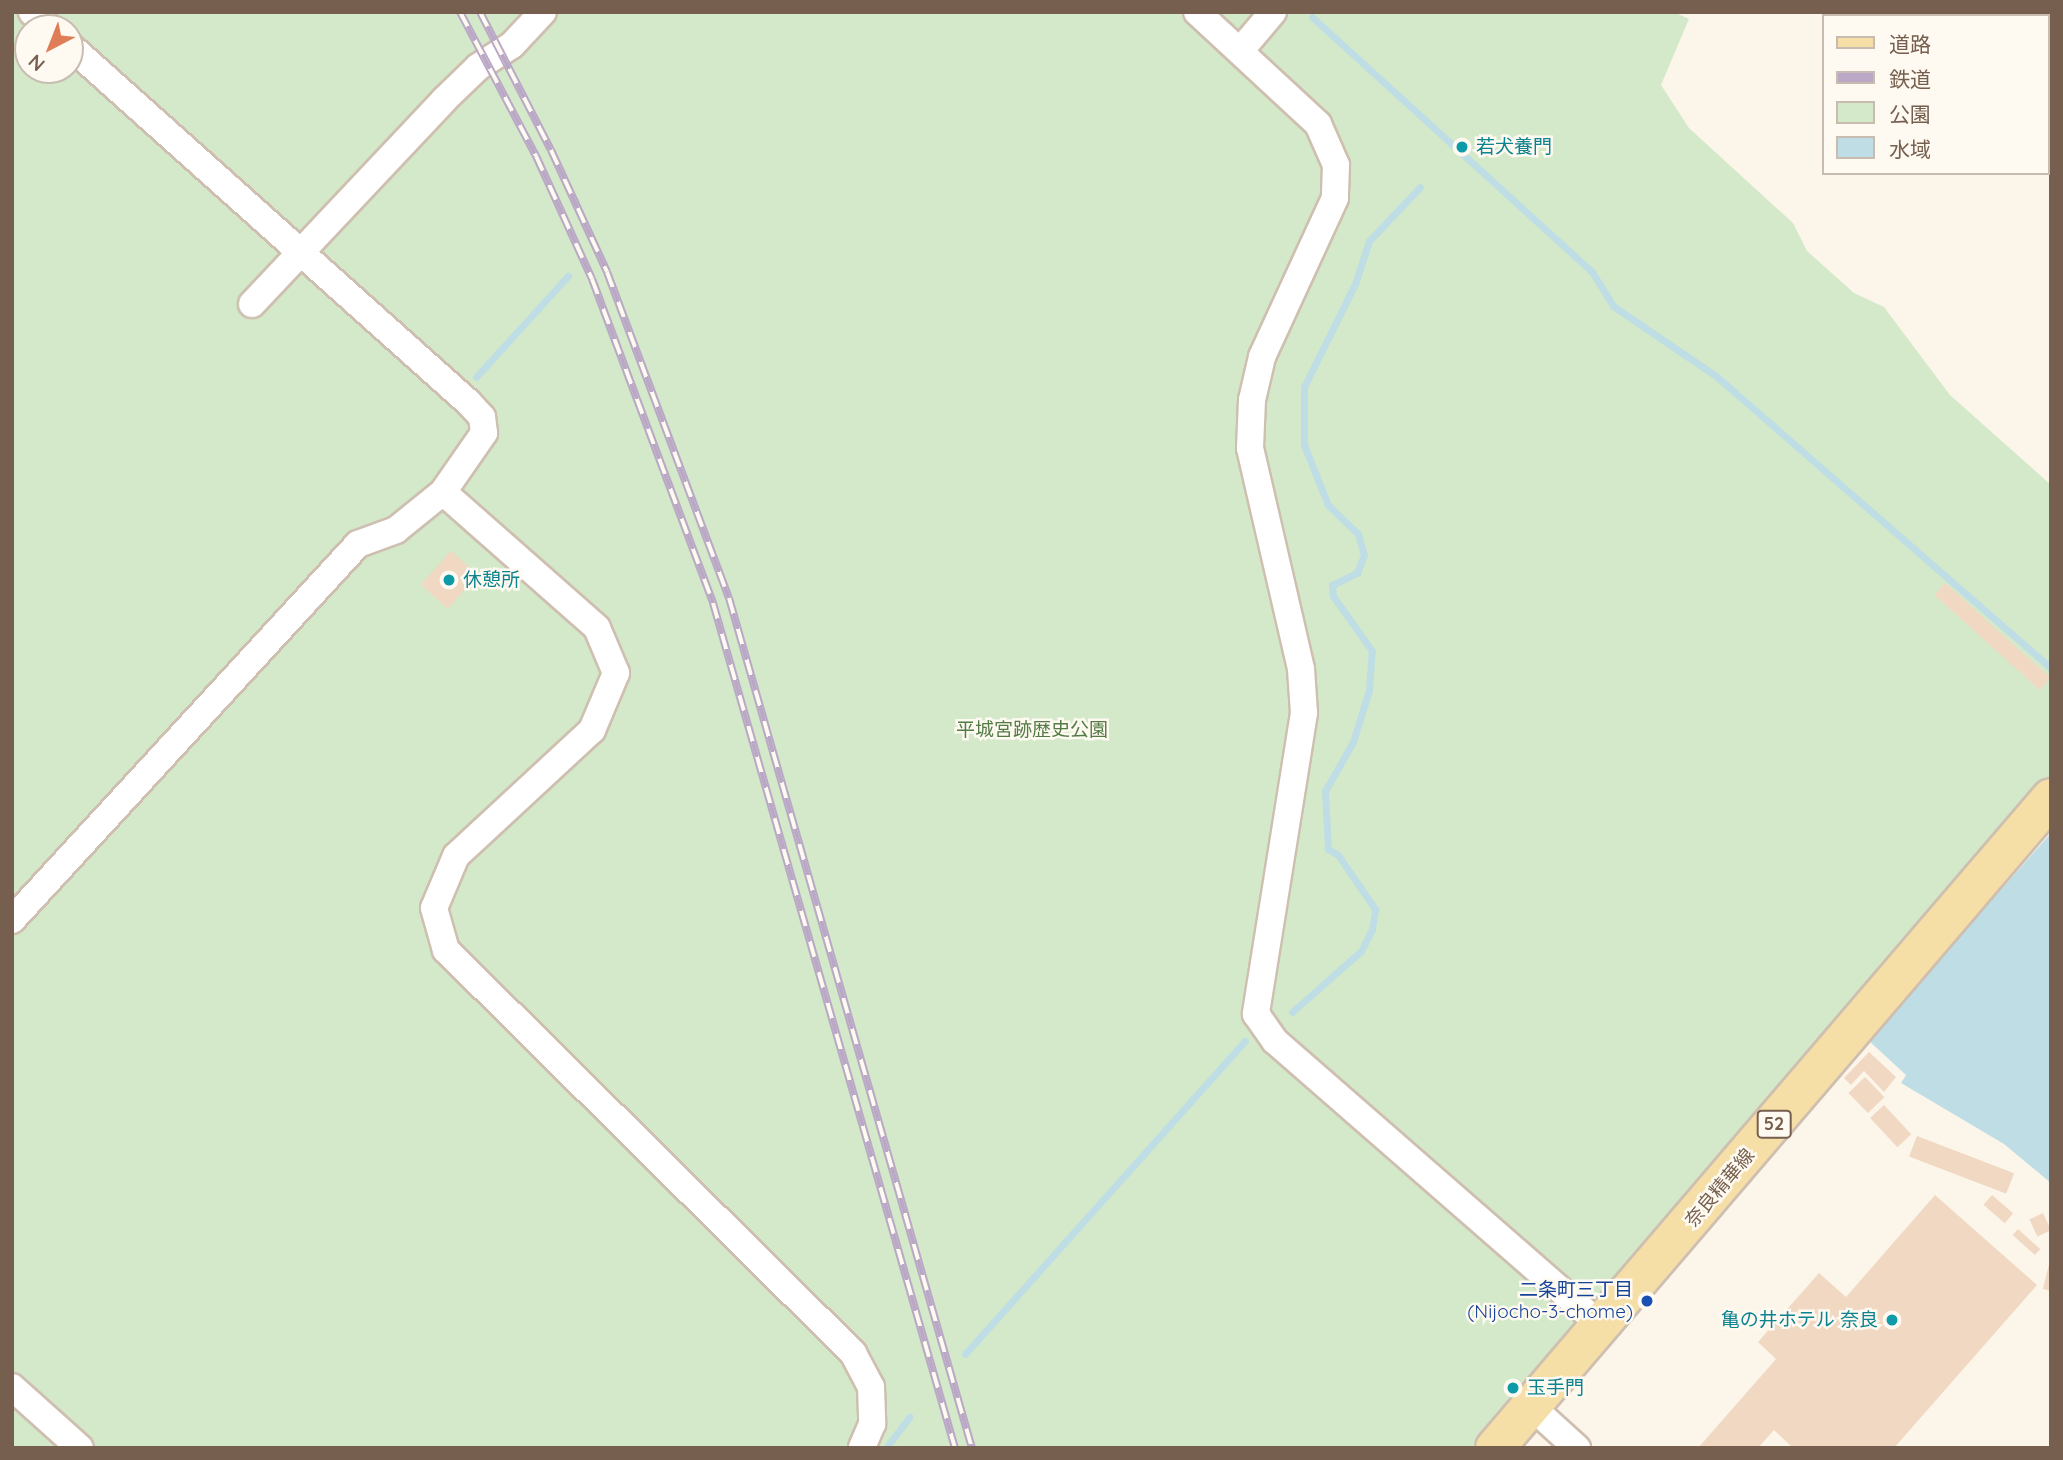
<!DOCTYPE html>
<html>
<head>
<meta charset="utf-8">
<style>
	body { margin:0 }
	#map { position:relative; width:2063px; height:1460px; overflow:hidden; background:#fcf6ea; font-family:Quicksand,"Noto Sans JP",sans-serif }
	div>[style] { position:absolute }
	.green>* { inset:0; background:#d4e9c9 }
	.water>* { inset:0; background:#bfdde5 }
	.stream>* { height:7px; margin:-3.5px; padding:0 3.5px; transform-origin:3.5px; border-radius:3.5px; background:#bfdde5 }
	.building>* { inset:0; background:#f0d8c3; transform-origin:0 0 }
	.roads { filter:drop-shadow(2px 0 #cebfb0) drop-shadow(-2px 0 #cebfb0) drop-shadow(0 2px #cebfb0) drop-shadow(0 -2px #cebfb0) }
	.street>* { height:26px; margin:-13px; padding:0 13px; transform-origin:13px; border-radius:13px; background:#fff }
	.primary>* { height:38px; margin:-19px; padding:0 19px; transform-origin:19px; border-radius:19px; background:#f6dea7 }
	.rail>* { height:8px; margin-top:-4px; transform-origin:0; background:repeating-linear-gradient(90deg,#fefaf1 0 16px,#baa8c6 0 32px); box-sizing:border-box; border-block:2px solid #baa8c6 }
	.dots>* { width:19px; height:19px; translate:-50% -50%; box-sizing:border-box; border:4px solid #fefaf1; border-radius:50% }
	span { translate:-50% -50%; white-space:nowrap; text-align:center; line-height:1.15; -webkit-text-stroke:5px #fefaf1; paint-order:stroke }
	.shield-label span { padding:2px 5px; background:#fefaf1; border:2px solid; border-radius:5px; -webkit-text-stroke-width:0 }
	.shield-label { font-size:18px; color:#765f4e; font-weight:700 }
	.culture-label { font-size:19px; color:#0d838f }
	.left { translate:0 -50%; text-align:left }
	.right { translate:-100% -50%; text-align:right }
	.park-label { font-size:19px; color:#537b46 }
	.street-label { font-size:19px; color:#765f4e }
	.transit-label { font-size:19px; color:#164399 }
	.frame { position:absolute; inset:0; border:14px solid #765f4e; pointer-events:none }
	.legend { position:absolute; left:1822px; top:14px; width:228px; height:161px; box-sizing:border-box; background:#fefaf1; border:2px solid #c8bcb0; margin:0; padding:9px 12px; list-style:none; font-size:21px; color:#765f4e }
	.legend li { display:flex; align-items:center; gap:14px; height:35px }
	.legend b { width:35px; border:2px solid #c8bcb0 }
	.north { position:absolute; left:14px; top:14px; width:70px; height:70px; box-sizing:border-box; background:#fefaf1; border:2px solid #c8bcb0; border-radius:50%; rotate:222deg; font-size:19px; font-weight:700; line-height:28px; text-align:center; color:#765f4e }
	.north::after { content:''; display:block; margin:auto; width:24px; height:32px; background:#df7e56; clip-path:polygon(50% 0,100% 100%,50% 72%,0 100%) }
</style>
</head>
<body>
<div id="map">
	<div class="green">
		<i style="clip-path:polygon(evenodd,12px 12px,1674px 12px,1689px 19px,1661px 85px,1689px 128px,1793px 223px,1807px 251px,1854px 293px,1884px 307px,1950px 395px,2051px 485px,2051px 782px,1479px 1448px,12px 1448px,12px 12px,28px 28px,70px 28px,70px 70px,28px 70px,28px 28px)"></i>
	</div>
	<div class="water">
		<i style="clip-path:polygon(2051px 833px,2051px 1183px,2004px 1144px,1901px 1083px,1906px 1075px,1868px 1040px)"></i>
	</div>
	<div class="stream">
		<i style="left:1312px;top:17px;width:379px;rotate:42.3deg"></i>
		<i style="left:1592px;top:272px;width:40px;rotate:58deg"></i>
		<i style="left:1613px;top:306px;width:125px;rotate:34.2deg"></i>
		<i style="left:1716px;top:376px;width:444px;rotate:41.1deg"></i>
		<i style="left:476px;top:377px;width:137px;rotate:-47.7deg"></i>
		<i style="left:1292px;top:1012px;width:92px;rotate:-41.5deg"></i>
		<i style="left:1361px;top:951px;width:25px;rotate:-63deg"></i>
		<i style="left:1372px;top:929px;width:20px;rotate:-81deg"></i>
		<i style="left:1375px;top:909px;width:65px;rotate:-124.4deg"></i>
		<i style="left:1338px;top:855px;width:12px;rotate:-149deg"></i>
		<i style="left:1328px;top:849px;width:58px;rotate:-93deg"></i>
		<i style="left:1325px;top:791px;width:56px;rotate:-60.3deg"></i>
		<i style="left:1353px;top:742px;width:54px;rotate:-72.9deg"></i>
		<i style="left:1369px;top:690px;width:39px;rotate:-86deg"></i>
		<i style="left:1372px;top:651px;width:67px;rotate:-125.3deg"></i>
		<i style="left:1333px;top:596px;width:11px;rotate:-95deg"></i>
		<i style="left:1332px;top:585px;width:28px;rotate:-26deg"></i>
		<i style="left:1357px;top:573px;width:19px;rotate:-69deg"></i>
		<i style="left:1364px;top:555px;width:22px;rotate:-106deg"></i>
		<i style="left:1358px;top:534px;width:42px;rotate:-136deg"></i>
		<i style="left:1328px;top:505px;width:65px;rotate:-111.8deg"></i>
		<i style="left:1304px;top:445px;width:58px;rotate:-90deg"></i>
		<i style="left:1304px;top:387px;width:115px;rotate:-63.7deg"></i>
		<i style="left:1355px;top:284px;width:45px;rotate:-72deg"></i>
		<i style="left:1369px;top:241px;width:74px;rotate:-46.6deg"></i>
		<i style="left:965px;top:1354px;width:420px;rotate:-48.2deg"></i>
		<i style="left:886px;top:1448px;width:39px;rotate:-53deg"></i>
	</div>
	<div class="building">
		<i style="left:451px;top:551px;width:36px;height:45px;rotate:42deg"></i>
		<i style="left:1945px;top:583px;width:142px;height:16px;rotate:42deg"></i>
		<i style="clip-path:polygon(1869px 1052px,1896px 1077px,1884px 1092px,1864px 1071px,1851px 1085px,1844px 1078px)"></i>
		<i style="left:1865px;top:1077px;width:28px;height:23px;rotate:46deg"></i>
		<i style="left:1884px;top:1105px;width:40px;height:19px;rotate:47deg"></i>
		<i style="left:1917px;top:1136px;width:104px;height:22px;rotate:21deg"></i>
		<i style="clip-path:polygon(1935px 1195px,2037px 1285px,1894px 1448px,1793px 1448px,1774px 1430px,1758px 1448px,1698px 1448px,1776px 1359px,1758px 1342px,1819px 1273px,1846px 1297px)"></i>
		<i style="left:1992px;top:1195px;width:28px;height:13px;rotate:41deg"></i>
		<i style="left:2043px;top:1213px;width:19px;height:15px;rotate:65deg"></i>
		<i style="left:2018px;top:1229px;width:30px;height:8px;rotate:42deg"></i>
		<i style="clip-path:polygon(2050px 1260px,2051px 1260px,2051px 1291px,2043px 1289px)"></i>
	</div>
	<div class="roads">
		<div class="street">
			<i style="left:32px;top:12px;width:23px;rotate:43deg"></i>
			<i style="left:1197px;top:12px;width:165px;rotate:42.8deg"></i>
			<i style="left:1318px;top:124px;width:45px;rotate:66.3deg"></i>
			<i style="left:1336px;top:165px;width:33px;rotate:92deg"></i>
			<i style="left:1335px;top:198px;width:175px;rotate:114.7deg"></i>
			<i style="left:1262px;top:357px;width:44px;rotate:103.1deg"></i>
			<i style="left:1252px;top:400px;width:48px;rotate:92.4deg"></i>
			<i style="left:1250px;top:448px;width:227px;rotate:77deg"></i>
			<i style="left:1301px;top:669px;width:44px;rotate:86.1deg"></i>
			<i style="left:1304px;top:713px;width:305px;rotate:99.1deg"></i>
			<i style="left:1256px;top:1014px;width:33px;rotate:55deg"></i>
			<i style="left:1275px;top:1041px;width:435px;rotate:41.1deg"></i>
			<i style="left:1240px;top:51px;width:51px;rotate:-49.8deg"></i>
			<i style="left:252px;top:304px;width:280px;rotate:-46.7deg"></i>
			<i style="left:444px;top:100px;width:47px;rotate:-44.1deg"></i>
			<i style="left:478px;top:67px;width:40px;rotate:-32.9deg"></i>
			<i style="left:512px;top:45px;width:45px;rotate:-46.8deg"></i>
			<i style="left:443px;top:492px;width:205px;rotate:41.4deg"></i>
			<i style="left:597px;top:628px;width:49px;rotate:67.1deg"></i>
			<i style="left:616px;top:673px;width:62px;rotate:112.8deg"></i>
			<i style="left:592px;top:730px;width:185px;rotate:137.2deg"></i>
			<i style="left:456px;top:856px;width:56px;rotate:112.9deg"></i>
			<i style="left:434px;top:908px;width:44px;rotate:74.1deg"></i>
			<i style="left:446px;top:950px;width:573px;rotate:44.72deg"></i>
			<i style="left:853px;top:1353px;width:38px;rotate:62deg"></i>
			<i style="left:871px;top:1387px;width:37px;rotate:88deg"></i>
			<i style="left:872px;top:1424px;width:26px;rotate:113deg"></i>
			<i style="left:12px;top:920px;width:511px;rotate:-47.38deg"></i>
			<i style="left:358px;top:544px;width:40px;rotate:-20.2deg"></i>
			<i style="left:396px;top:530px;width:60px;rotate:-39deg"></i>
			<i style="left:443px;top:492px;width:72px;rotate:-55.2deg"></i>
			<i style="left:484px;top:433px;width:16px;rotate:-97deg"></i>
			<i style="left:482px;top:417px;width:19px;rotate:-133deg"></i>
			<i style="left:469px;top:403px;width:535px;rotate:-138.18deg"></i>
			<i style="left:12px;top:1387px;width:91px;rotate:41.9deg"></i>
			<i style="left:1532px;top:1407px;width:61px;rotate:42.3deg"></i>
		</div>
		<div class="primary">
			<i style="left:1495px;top:1448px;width:855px;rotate:-49.46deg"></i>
		</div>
	</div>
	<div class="rail">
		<i style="left:460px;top:12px;width:163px;rotate:62.2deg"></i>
		<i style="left:536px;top:156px;width:135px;rotate:65.5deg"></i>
		<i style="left:592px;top:279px;width:346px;rotate:69.5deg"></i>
		<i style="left:713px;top:603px;width:879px;rotate:74.02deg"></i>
		<i style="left:480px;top:12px;width:155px;rotate:62.8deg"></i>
		<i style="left:551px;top:150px;width:134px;rotate:65.3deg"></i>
		<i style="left:607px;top:272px;width:348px;rotate:69.5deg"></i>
		<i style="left:729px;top:598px;width:884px;rotate:74.05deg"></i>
	</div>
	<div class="dots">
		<i style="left:1462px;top:147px;background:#0f9aa8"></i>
		<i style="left:449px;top:580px;background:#0f9aa8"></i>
		<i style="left:1647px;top:1301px;background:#1a4fb4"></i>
		<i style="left:1892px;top:1320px;background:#0f9aa8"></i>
		<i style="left:1513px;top:1388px;background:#0f9aa8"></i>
	</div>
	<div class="shield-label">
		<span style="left:1774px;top:1124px">52</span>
	</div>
	<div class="culture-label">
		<span class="left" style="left:1476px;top:147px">若犬養門</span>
		<span class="left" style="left:463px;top:580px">休憩所</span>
		<span class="right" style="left:1878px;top:1320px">亀の井ホテル 奈良</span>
		<span class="left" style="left:1527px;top:1388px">玉手門</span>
	</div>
	<div class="park-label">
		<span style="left:1032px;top:730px">平城宮跡歴史公園</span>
	</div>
	<div class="street-label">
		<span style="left:1720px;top:1188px;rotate:-50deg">奈良精華線</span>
	</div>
	<div class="transit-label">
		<span class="right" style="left:1633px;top:1301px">二条町三丁目<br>(Nijocho-3-chome)</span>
	</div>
	<div class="frame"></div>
	<ul class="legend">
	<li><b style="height:9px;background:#f6dea7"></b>道路</li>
	<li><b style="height:9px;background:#baa8c6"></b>鉄道</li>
	<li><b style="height:19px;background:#d4e9c9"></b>公園</li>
	<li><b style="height:19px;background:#bfdde5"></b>水域</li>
	</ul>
	<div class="north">N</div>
</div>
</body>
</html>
